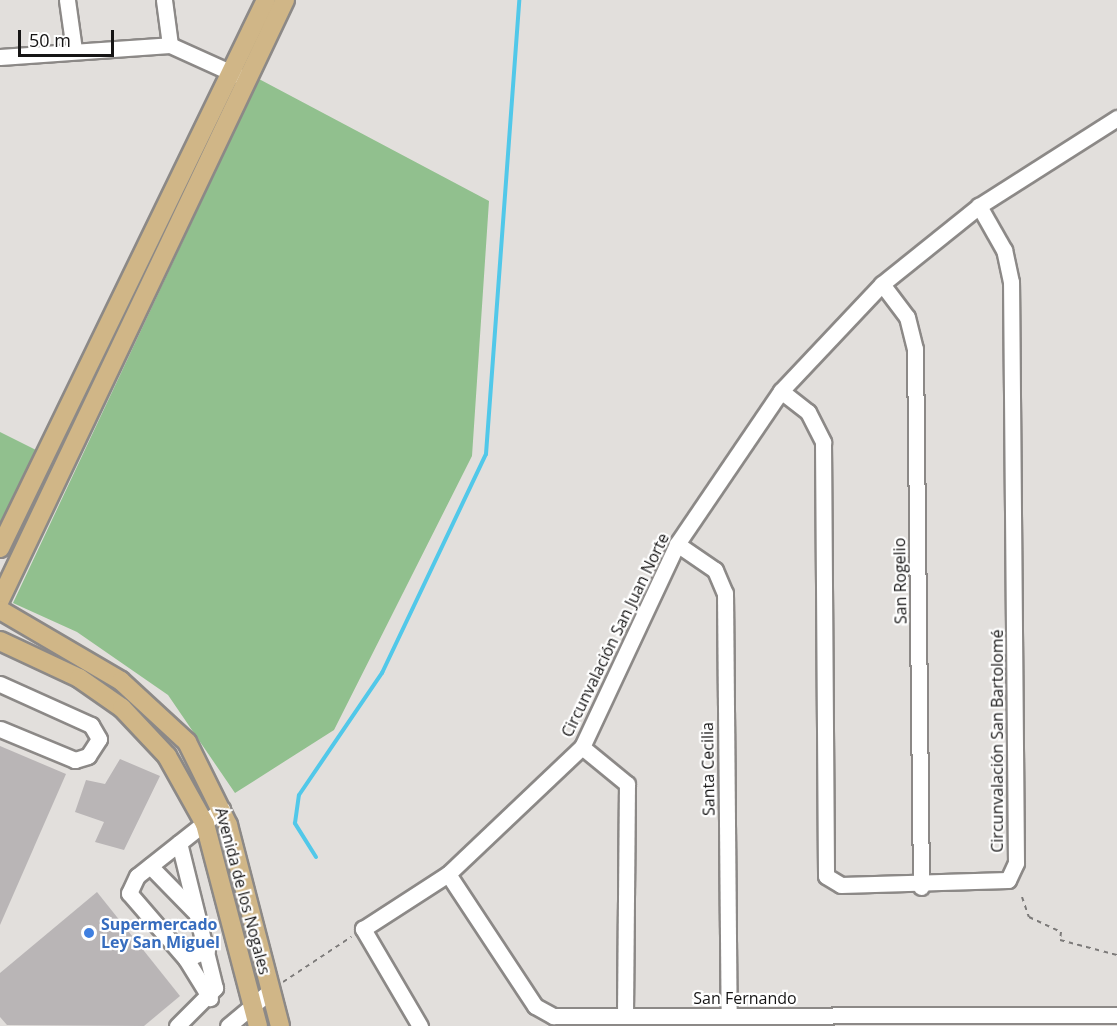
<!DOCTYPE html>
<html>
<head>
<meta charset="utf-8">
<style>
	body { margin:0 }
	#map { position:relative; width:1117px; height:1026px; overflow:hidden; background:#e2dfdc; font-family:"Open Sans",sans-serif }
	div>[style] { position:absolute }
	.green>* { inset:0; background:#91c08e }
	.stream>* { height:4px; margin:-2px; padding:0 2px; transform-origin:2px; border-radius:2px; background:#51c8e9 }
	.building>* { inset:0; background:#b9b5b6 }
	.path>* { height:2px; margin-top:-1px; transform-origin:0; background:repeating-linear-gradient(90deg,#7c7a79 0 4.5px,transparent 0 9px) }
	.roads { filter:drop-shadow(2px 0 #8c8987) drop-shadow(-2px 0 #8c8987) drop-shadow(0 2px #8c8987) drop-shadow(0 -2px #8c8987) }
	.minor>* { height:15px; margin:-7.5px; padding:0 7.5px; transform-origin:7.5px; border-radius:7.5px; background:#fff }
	.major>* { height:18px; margin:-9px; padding:0 9px; transform-origin:9px; border-radius:9px; background:#d0b687 }
	.dots>* { width:16px; height:16px; translate:-50% -50%; box-sizing:border-box; border:3px solid #fff; border-radius:50% }
	span { translate:-50% -50%; white-space:nowrap; text-align:center; line-height:1.15; -webkit-text-stroke:4.5px #fff; paint-order:stroke }
	.street-label { font-size:16px; color:#161515 }
	.shop-label { font-size:16px; color:#366cbe; font-weight:700 }
	.left { translate:0 -50%; text-align:left }
	.scale { position:absolute; left:18px; top:30px; width:96px; height:27px; box-sizing:border-box; border:3px solid #161515; border-top:0; padding-left:8px; font-size:18px; line-height:21px; white-space:nowrap; color:#161515; -webkit-text-stroke:4px #fff; paint-order:stroke }
</style>
</head>
<body>
<div id="map">
	<div class="green">
		<i style="clip-path:polygon(259px 79px,489px 201px,472px 456px,334px 730px,235px 793px,168px 695px,77px 632px,13px 603px)"></i>
		<i style="clip-path:polygon(0 432px,36px 450px,0 527px)"></i>
	</div>
	<div class="stream">
		<i style="left:316px;top:857px;width:40px;rotate:-122deg"></i>
		<i style="left:295px;top:823px;width:28px;rotate:-82deg"></i>
		<i style="left:299px;top:795px;width:148px;rotate:-55.8deg"></i>
		<i style="left:382px;top:673px;width:242px;rotate:-64.6deg"></i>
		<i style="left:486px;top:454px;width:455px;rotate:-85.8deg"></i>
	</div>
	<div class="building">
		<i style="clip-path:polygon(0 746px,66px 774px,0 925px)"></i>
		<i style="clip-path:polygon(120px 759px,160px 776px,124px 850px,95px 842px,104px 822px,75px 812px,86px 780px,105px 784px)"></i>
		<i style="clip-path:polygon(97px 892px,180px 996px,144px 1026px,7px 1025px,0 1017px,0 973px)"></i>
	</div>
	<div class="path">
		<i style="left:1022px;top:897px;width:21px;rotate:71deg"></i>
		<i style="left:1029px;top:917px;width:35px;rotate:25deg"></i>
		<i style="left:1061px;top:932px;width:8px;rotate:97deg"></i>
		<i style="left:1060px;top:940px;width:59px;rotate:14.7deg"></i>
		<i style="left:283px;top:982px;width:82px;rotate:-33.5deg"></i>
	</div>
	<div class="roads">
		<div class="minor">
			<i style="left:67px;top:0;width:50px;rotate:82deg"></i>
			<i style="left:164px;top:0;width:45px;rotate:82.4deg"></i>
			<i style="left:0;top:57px;width:170px;rotate:-4deg"></i>
			<i style="left:170px;top:45px;width:78px;rotate:24.3deg"></i>
			<i style="left:882px;top:284px;width:41px;rotate:52.9deg"></i>
			<i style="left:907px;top:317px;width:33px;rotate:76deg"></i>
			<i style="left:915px;top:349px;width:538px;rotate:89.36deg"></i>
			<i style="left:781px;top:391px;width:34px;rotate:38deg"></i>
			<i style="left:808px;top:412px;width:34px;rotate:63deg"></i>
			<i style="left:823px;top:442px;width:434px;rotate:89.6deg"></i>
			<i style="left:826px;top:876px;width:17px;rotate:31deg"></i>
			<i style="left:841px;top:885px;width:167px;rotate:-1.7deg"></i>
			<i style="left:1008px;top:880px;width:19px;rotate:-65deg"></i>
			<i style="left:1016px;top:863px;width:581px;rotate:-90.49deg"></i>
			<i style="left:1011px;top:282px;width:33px;rotate:-102deg"></i>
			<i style="left:1004px;top:250px;width:51px;rotate:-119.6deg"></i>
			<i style="left:677px;top:544px;width:46px;rotate:34.4deg"></i>
			<i style="left:715px;top:570px;width:25px;rotate:67deg"></i>
			<i style="left:725px;top:593px;width:423px;rotate:89.5deg"></i>
			<i style="left:0;top:684px;width:100px;rotate:24.3deg"></i>
			<i style="left:91px;top:725px;width:16px;rotate:60deg"></i>
			<i style="left:99px;top:739px;width:20px;rotate:123deg"></i>
			<i style="left:88px;top:756px;width:14px;rotate:163deg"></i>
			<i style="left:75px;top:760px;width:81px;rotate:-157.5deg"></i>
			<i style="left:582px;top:747px;width:58px;rotate:39.4deg"></i>
			<i style="left:627px;top:784px;width:232px;rotate:90.5deg"></i>
			<i style="left:179px;top:843px;width:53px;rotate:141.8deg"></i>
			<i style="left:137px;top:876px;width:19px;rotate:115deg"></i>
			<i style="left:129px;top:893px;width:87px;rotate:49.2deg"></i>
			<i style="left:186px;top:959px;width:23px;rotate:-23deg"></i>
			<i style="left:150px;top:866px;width:66px;rotate:45.6deg"></i>
			<i style="left:448px;top:874px;width:158px;rotate:56.6deg"></i>
			<i style="left:535px;top:1006px;width:21px;rotate:29deg"></i>
			<i style="left:553px;top:1016px;width:564px;rotate:-0.1deg"></i>
			<i style="left:186px;top:959px;width:46px;rotate:58.4deg"></i>
			<i style="left:177px;top:1026px;width:54px;rotate:-45deg"></i>
			<i style="left:215px;top:988px;width:149px;rotate:-103.9deg"></i>
			<i style="left:179px;top:843px;width:55px;rotate:-38.3deg"></i>
			<i style="left:228px;top:1026px;width:53px;rotate:-39.7deg"></i>
			<i style="left:420px;top:1026px;width:113px;rotate:-120.4deg"></i>
			<i style="left:363px;top:929px;width:101px;rotate:-32.9deg"></i>
			<i style="left:448px;top:874px;width:185px;rotate:-43.5deg"></i>
			<i style="left:582px;top:747px;width:224px;rotate:-64.9deg"></i>
			<i style="left:677px;top:544px;width:185px;rotate:-55.8deg"></i>
			<i style="left:781px;top:391px;width:147px;rotate:-46.7deg"></i>
			<i style="left:882px;top:284px;width:124px;rotate:-38.8deg"></i>
			<i style="left:979px;top:206px;width:164px;rotate:-32.5deg"></i>
		</div>
		<div class="major">
			<i style="left:0;top:548px;width:609px;rotate:-64.11deg"></i>
			<i style="left:0;top:600px;width:664px;rotate:-64.59deg"></i>
			<i style="left:0;top:610px;width:140px;rotate:30.4deg"></i>
			<i style="left:121px;top:681px;width:90px;rotate:42.7deg"></i>
			<i style="left:187px;top:742px;width:93px;rotate:63.7deg"></i>
			<i style="left:228px;top:825px;width:208px;rotate:75.5deg"></i>
			<i style="left:0;top:641px;width:87px;rotate:25.1deg"></i>
			<i style="left:79px;top:678px;width:52px;rotate:34.9deg"></i>
			<i style="left:122px;top:708px;width:66px;rotate:46.8deg"></i>
			<i style="left:167px;top:756px;width:78px;rotate:60.8deg"></i>
			<i style="left:205px;top:824px;width:209px;rotate:75.3deg"></i>
		</div>
	</div>
	<div class="dots">
		<i style="left:89px;top:933px;background:#3f7fe0"></i>
	</div>
	<div class="street-label">
		<span style="left:900px;top:581px;rotate:-91deg">San Rogelio</span>
		<span style="left:615px;top:635px;rotate:-64deg">Circunvalación San Juan Norte</span>
		<span style="left:997px;top:741px;rotate:-90deg">Circunvalación San Bartolomé</span>
		<span style="left:708px;top:769px;rotate:-91deg">Santa Cecilia</span>
		<span style="left:243px;top:891px;rotate:75deg">Avenida de los Nogales</span>
		<span style="left:745px;top:998px">San Fernando</span>
	</div>
	<div class="shop-label">
		<span class="left" style="left:101px;top:933px">Supermercado<br>Ley San Miguel</span>
	</div>
	<div class="scale">50 m</div>
</div>
</body>
</html>
